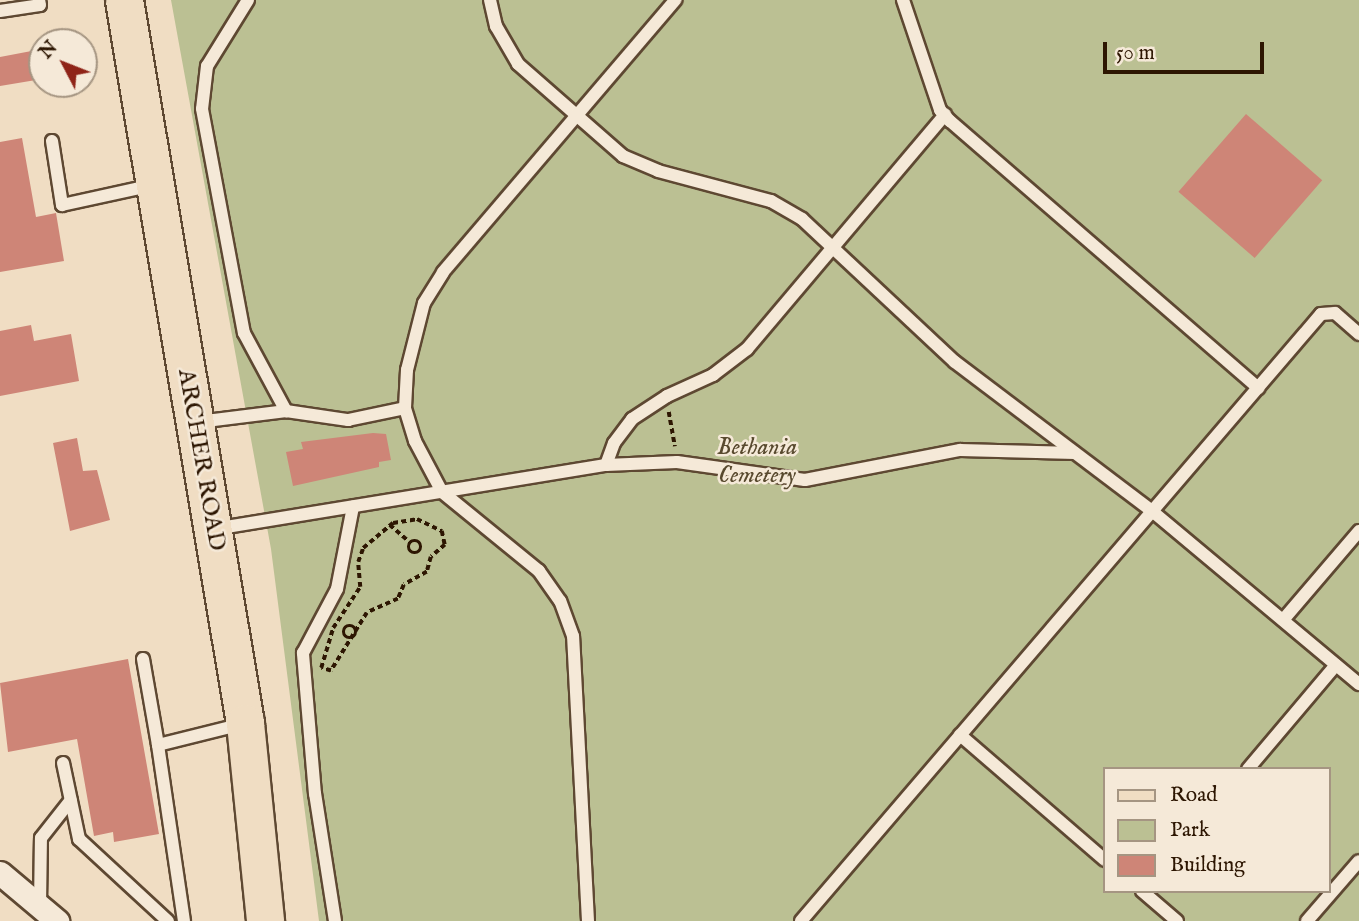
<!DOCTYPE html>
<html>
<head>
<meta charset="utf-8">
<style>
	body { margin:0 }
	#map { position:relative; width:1359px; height:921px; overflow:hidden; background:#f0ddc3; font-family:"IM FELL English",serif }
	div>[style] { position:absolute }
	.green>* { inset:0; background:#bbc093 }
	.building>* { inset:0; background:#ce8577; transform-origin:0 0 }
	.path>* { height:3.5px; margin-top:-1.75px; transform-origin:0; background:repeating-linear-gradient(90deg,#2d1602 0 5px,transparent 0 8.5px) }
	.path>.ring { margin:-1.75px; padding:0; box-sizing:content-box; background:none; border:3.5px solid #2d1602; border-radius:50% }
	.roads { filter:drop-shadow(2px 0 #5e4832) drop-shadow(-2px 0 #5e4832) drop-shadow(0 2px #5e4832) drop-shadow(0 -2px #5e4832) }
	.service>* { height:12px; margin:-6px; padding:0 6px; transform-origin:6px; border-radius:6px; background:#f5e9d8 }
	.minor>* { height:23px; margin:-11.5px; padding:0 11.5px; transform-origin:11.5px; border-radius:11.5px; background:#f5e9d8 }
	.primary>* { height:37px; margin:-18.5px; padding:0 18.5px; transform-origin:18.5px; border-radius:18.5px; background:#f0ddc3 }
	span { translate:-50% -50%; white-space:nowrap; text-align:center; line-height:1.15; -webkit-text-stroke:5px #f5e9d8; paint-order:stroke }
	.park-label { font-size:24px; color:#58492e; font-style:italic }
	.street-label { font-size:24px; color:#2d1602 }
	.legend { position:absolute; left:1103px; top:767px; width:228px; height:126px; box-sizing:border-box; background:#f5e9d8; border:2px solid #a59582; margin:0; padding:9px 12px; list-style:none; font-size:21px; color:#2d1602 }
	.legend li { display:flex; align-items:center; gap:14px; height:35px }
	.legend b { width:35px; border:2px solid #a59582 }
	.north { position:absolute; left:28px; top:28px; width:70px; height:70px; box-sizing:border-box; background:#f5e9d8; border:2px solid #a59582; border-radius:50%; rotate:312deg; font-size:19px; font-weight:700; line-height:28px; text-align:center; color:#2d1602 }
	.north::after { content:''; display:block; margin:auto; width:24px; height:32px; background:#8f2418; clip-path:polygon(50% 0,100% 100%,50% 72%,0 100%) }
	.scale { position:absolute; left:1103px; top:42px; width:161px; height:32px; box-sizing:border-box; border:4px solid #2d1602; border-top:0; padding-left:9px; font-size:21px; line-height:24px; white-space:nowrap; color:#2d1602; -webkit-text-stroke:5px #f5e9d8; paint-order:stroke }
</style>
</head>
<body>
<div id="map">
	<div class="green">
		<i style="clip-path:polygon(evenodd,171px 0,1359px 0,1359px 921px,319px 921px,271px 549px,171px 0,1105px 769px,1329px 769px,1329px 891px,1105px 891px,1105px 769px)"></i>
	</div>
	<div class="building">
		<i style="clip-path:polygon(42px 49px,42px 79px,0 86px,0 57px)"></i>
		<i style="left:1246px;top:114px;width:101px;height:103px;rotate:41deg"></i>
		<i style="clip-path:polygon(22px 138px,36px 217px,56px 213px,64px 261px,0 272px,0 142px)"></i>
		<i style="clip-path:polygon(31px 325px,34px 341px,71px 334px,79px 381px,0 396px,0 331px)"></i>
		<i style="clip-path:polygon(373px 433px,386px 434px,391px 460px,379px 462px,379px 467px,293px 486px,286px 452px,303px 449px,301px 442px)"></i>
		<i style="clip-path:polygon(77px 438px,83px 471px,97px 470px,110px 520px,70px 531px,53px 443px)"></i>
		<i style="clip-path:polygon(128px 659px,159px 834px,114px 842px,113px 832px,94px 836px,77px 739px,8px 752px,0 683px)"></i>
	</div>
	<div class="path">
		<i style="left:669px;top:412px;width:35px;rotate:80deg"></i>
		<i style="left:417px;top:519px;width:28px;rotate:26deg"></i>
		<i style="left:442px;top:531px;width:14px;rotate:78deg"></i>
		<i style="left:445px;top:545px;width:18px;rotate:139deg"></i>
		<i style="left:431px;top:557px;width:16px;rotate:105deg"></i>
		<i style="left:427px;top:572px;width:26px;rotate:151deg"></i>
		<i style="left:404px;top:585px;width:15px;rotate:113deg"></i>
		<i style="left:398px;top:599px;width:34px;rotate:156deg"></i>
		<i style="left:367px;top:613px;width:68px;rotate:121.8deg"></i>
		<i style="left:331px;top:671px;width:10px;rotate:-163deg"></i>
		<i style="left:321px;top:668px;width:42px;rotate:-73.3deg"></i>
		<i style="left:333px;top:628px;width:49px;rotate:-56.6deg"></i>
		<i style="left:360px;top:587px;width:25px;rotate:-95deg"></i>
		<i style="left:358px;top:562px;width:15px;rotate:-70deg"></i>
		<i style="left:363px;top:548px;width:39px;rotate:-40deg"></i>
		<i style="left:393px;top:523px;width:24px;rotate:-9deg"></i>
		<i style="left:390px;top:525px;width:28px;rotate:41deg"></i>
		<i class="ring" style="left:409px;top:541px;width:8.5px;height:8.5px"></i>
		<i class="ring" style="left:344px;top:626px;width:8.5px;height:8.5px"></i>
	</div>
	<div class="roads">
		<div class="service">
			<i style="left:248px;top:0;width:78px;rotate:121.8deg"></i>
			<i style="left:207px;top:66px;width:43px;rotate:96.6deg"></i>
			<i style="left:202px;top:109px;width:228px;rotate:79.4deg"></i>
			<i style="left:244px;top:333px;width:89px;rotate:61.7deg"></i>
			<i style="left:490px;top:0;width:27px;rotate:77deg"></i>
			<i style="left:496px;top:26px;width:44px;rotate:59.9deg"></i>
			<i style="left:518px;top:64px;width:140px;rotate:41.2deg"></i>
			<i style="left:623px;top:156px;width:38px;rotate:23deg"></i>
			<i style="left:658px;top:171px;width:117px;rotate:14.9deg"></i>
			<i style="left:771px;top:201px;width:36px;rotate:30deg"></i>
			<i style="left:802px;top:219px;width:209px;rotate:43.1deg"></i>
			<i style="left:955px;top:362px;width:247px;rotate:37.1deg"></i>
			<i style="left:1152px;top:511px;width:270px;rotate:39.9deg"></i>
			<i style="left:903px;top:0;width:116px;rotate:71.4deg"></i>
			<i style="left:940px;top:110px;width:15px;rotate:48deg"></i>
			<i style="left:950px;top:121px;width:408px;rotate:40.9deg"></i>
			<i style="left:0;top:11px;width:40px;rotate:-8.5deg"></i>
			<i style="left:40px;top:5px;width:5px;rotate:-101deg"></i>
			<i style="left:52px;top:141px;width:65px;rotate:81.1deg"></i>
			<i style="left:62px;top:205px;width:93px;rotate:-12.4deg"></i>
			<i style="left:198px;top:422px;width:89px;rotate:-7.1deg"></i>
			<i style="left:286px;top:411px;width:63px;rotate:8.3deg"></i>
			<i style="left:348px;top:420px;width:58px;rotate:-11.9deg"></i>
			<i style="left:606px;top:465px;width:23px;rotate:-70deg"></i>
			<i style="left:614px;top:443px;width:30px;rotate:-53deg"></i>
			<i style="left:632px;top:419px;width:42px;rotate:-33.3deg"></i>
			<i style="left:667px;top:396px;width:51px;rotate:-24.5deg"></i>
			<i style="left:713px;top:375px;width:43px;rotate:-37.4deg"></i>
			<i style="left:747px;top:349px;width:307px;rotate:-49.8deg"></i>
			<i style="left:214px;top:529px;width:397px;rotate:-9.3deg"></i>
			<i style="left:606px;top:465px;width:71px;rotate:-2.4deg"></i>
			<i style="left:677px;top:462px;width:129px;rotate:8deg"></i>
			<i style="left:805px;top:480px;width:158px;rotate:-11deg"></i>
			<i style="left:960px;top:450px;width:115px;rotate:1.5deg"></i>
			<i style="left:1283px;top:620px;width:117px;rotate:-49.5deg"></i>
			<i style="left:143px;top:659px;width:87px;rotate:80.1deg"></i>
			<i style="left:158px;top:745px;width:87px;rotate:-14deg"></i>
			<i style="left:960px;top:735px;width:191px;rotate:40.8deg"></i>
			<i style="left:158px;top:745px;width:178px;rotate:81.6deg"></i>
			<i style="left:63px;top:763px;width:78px;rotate:78.1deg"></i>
			<i style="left:79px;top:839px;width:121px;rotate:42.7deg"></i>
			<i style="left:1248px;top:769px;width:136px;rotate:-49.8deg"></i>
			<i style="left:1142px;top:891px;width:46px;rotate:40.6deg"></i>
			<i style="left:40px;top:906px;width:68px;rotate:-89.2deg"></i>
			<i style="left:41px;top:838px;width:48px;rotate:-51.7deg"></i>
			<i style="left:335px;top:921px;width:129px;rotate:-98.9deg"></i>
			<i style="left:315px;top:794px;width:142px;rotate:-94.9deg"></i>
			<i style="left:303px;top:653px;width:72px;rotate:-62deg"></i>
			<i style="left:337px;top:589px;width:84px;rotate:-79deg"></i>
			<i style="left:588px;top:921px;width:285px;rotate:-93deg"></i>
			<i style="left:573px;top:636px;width:37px;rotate:-110deg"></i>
			<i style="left:560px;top:601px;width:37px;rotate:-125deg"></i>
			<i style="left:539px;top:571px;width:125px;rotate:-140.8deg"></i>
			<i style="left:442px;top:492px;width:58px;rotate:-117.9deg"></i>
			<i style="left:415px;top:441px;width:34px;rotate:-107deg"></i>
			<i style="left:405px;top:408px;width:38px;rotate:-87deg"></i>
			<i style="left:407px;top:370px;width:69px;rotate:-75.8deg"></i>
			<i style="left:424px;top:303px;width:36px;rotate:-58deg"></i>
			<i style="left:443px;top:272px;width:358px;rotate:-49.5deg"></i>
			<i style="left:801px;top:921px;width:799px;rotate:-49.41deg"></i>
			<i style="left:1321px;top:314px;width:14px;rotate:-4deg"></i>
			<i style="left:1335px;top:313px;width:32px;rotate:41deg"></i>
			<i style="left:1307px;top:921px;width:79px;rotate:-49.1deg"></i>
		</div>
		<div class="minor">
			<i style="left:0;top:873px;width:75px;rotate:40.1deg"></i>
		</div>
		<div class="primary">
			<i style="left:124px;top:0;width:733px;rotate:80.5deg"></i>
			<i style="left:245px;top:723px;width:199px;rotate:84.2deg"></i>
		</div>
	</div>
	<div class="park-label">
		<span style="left:757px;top:462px">Bethania<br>Cemetery</span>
	</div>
	<div class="street-label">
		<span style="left:201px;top:460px;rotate:80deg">ARCHER ROAD</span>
	</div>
	<ul class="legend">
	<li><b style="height:9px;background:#f0ddc3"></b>Road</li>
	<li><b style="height:19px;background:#bbc093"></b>Park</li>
	<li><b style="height:19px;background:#ce8577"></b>Building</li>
	</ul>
	<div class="north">N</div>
	<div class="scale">50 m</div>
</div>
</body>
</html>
